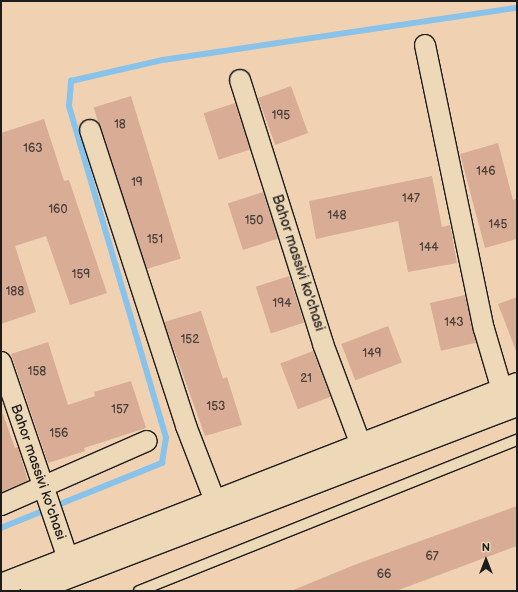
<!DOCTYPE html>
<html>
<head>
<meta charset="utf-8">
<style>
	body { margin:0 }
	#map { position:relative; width:518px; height:592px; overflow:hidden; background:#f0d2b3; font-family:"Balsamiq Sans",sans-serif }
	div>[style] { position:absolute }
	.stream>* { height:5.5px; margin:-2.75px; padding:0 2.75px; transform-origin:2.75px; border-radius:2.75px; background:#8ac3e9 }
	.building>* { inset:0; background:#d9ac96; transform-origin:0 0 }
	.roads { filter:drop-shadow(1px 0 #1c1c1c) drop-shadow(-1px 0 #1c1c1c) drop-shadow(0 1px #1c1c1c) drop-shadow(0 -1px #1c1c1c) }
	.lane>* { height:10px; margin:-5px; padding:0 5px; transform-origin:5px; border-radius:5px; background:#edd8b7 }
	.street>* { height:20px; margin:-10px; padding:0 10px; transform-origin:10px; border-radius:10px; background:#edd8b7 }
	.secondary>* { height:22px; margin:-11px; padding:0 11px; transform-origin:11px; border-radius:11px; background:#edd8b7 }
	span { translate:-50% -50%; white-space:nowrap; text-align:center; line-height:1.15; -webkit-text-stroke:3.5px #edd8b7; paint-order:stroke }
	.number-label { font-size:12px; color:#4b403a }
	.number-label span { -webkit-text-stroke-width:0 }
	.street-label { font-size:14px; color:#1c1c1c }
	.frame { position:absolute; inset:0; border:2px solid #1c1c1c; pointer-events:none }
	.north { position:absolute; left:466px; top:540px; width:40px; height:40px; -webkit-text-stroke:3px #edd8b7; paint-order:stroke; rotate:0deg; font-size:11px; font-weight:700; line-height:16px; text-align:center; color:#1c1c1c }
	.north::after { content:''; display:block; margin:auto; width:14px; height:18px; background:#1c1c1c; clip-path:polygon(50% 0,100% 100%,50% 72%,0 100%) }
</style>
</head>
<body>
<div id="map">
	<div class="stream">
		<i style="left:1px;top:528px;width:174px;rotate:-22deg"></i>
		<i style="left:162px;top:463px;width:25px;rotate:-81deg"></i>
		<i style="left:166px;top:438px;width:346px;rotate:-106.3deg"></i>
		<i style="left:69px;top:106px;width:25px;rotate:-85deg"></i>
		<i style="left:71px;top:81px;width:94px;rotate:-12.9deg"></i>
		<i style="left:163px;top:60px;width:358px;rotate:-8.4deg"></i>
	</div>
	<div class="building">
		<i style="left:291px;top:86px;width:50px;height:35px;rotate:70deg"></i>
		<i style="left:131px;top:96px;width:170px;height:39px;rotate:73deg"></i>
		<i style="left:235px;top:103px;width:49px;height:33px;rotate:72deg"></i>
		<i style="clip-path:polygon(44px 119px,64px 181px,69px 180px,107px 293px,70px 305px,46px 236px,15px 246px,36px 312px,1px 324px,1px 133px)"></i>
		<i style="clip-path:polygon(498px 143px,513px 200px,517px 198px,517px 239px,485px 248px,460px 154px)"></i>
		<i style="clip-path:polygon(432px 176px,442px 227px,450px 225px,457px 263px,408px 272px,398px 221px,316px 239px,309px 201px)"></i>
		<i style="left:263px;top:192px;width:49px;height:37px;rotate:72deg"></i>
		<i style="left:289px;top:276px;width:49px;height:35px;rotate:72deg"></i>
		<i style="left:465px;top:295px;width:49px;height:36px;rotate:77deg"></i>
		<i style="clip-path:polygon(517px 297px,517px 351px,516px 351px,498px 304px)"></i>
		<i style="clip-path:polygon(201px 311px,223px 379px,227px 377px,242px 425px,205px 436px,164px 322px)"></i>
		<i style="left:388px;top:326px;width:39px;height:50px;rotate:69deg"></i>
		<i style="clip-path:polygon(48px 342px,68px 405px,95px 396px,94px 392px,131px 381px,146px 428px,84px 448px,85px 451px,48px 463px,11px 354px)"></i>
		<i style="left:313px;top:351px;width:49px;height:35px;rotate:69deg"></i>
		<i style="clip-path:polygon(1px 414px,3px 414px,15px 448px,18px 447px,28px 481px,1px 492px)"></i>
		<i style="clip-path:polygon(517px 506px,517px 546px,396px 591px,291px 591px,354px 565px)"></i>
	</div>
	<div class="roads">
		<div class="lane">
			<i style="left:139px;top:591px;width:407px;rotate:-21.8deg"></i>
		</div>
		<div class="street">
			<i style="left:425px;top:45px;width:290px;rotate:78.3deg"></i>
			<i style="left:484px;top:329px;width:64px;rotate:73.6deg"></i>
			<i style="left:240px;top:80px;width:277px;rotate:72.5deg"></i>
			<i style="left:323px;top:344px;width:108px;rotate:69.4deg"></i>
			<i style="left:90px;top:130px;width:311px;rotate:72deg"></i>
			<i style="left:186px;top:426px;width:80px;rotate:68.9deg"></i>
			<i style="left:1px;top:362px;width:208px;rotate:71.2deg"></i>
			<i style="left:1px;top:505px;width:159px;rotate:-23.7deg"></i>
		</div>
		<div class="secondary">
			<i style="left:1px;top:585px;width:554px;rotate:-21.28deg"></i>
			<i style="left:32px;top:591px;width:519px;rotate:-20.98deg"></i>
		</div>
	</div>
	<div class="number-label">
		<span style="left:281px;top:116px">195</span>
		<span style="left:120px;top:125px">18</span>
		<span style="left:33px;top:149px">163</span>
		<span style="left:486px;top:172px">146</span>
		<span style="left:137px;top:183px">19</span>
		<span style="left:411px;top:199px">147</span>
		<span style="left:58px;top:210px">160</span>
		<span style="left:337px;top:216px">148</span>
		<span style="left:254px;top:221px">150</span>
		<span style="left:498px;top:225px">145</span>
		<span style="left:155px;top:240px">151</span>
		<span style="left:429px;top:248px">144</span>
		<span style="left:81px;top:275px">159</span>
		<span style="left:15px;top:292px">188</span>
		<span style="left:282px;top:304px">194</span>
		<span style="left:454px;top:323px">143</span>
		<span style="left:190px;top:340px">152</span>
		<span style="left:372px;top:354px">149</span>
		<span style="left:37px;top:372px">158</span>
		<span style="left:306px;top:379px">21</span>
		<span style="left:216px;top:407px">153</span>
		<span style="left:120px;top:410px">157</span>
		<span style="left:59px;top:434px">156</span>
		<span style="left:432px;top:557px">67</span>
		<span style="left:384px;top:575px">66</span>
	</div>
	<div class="street-label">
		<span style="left:298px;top:263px;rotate:72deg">Bahor massivi ko'chasi</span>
		<span style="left:38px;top:472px;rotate:71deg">Bahor massivi ko'chasi</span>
	</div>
	<div class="frame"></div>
	<div class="north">N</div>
</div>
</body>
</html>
